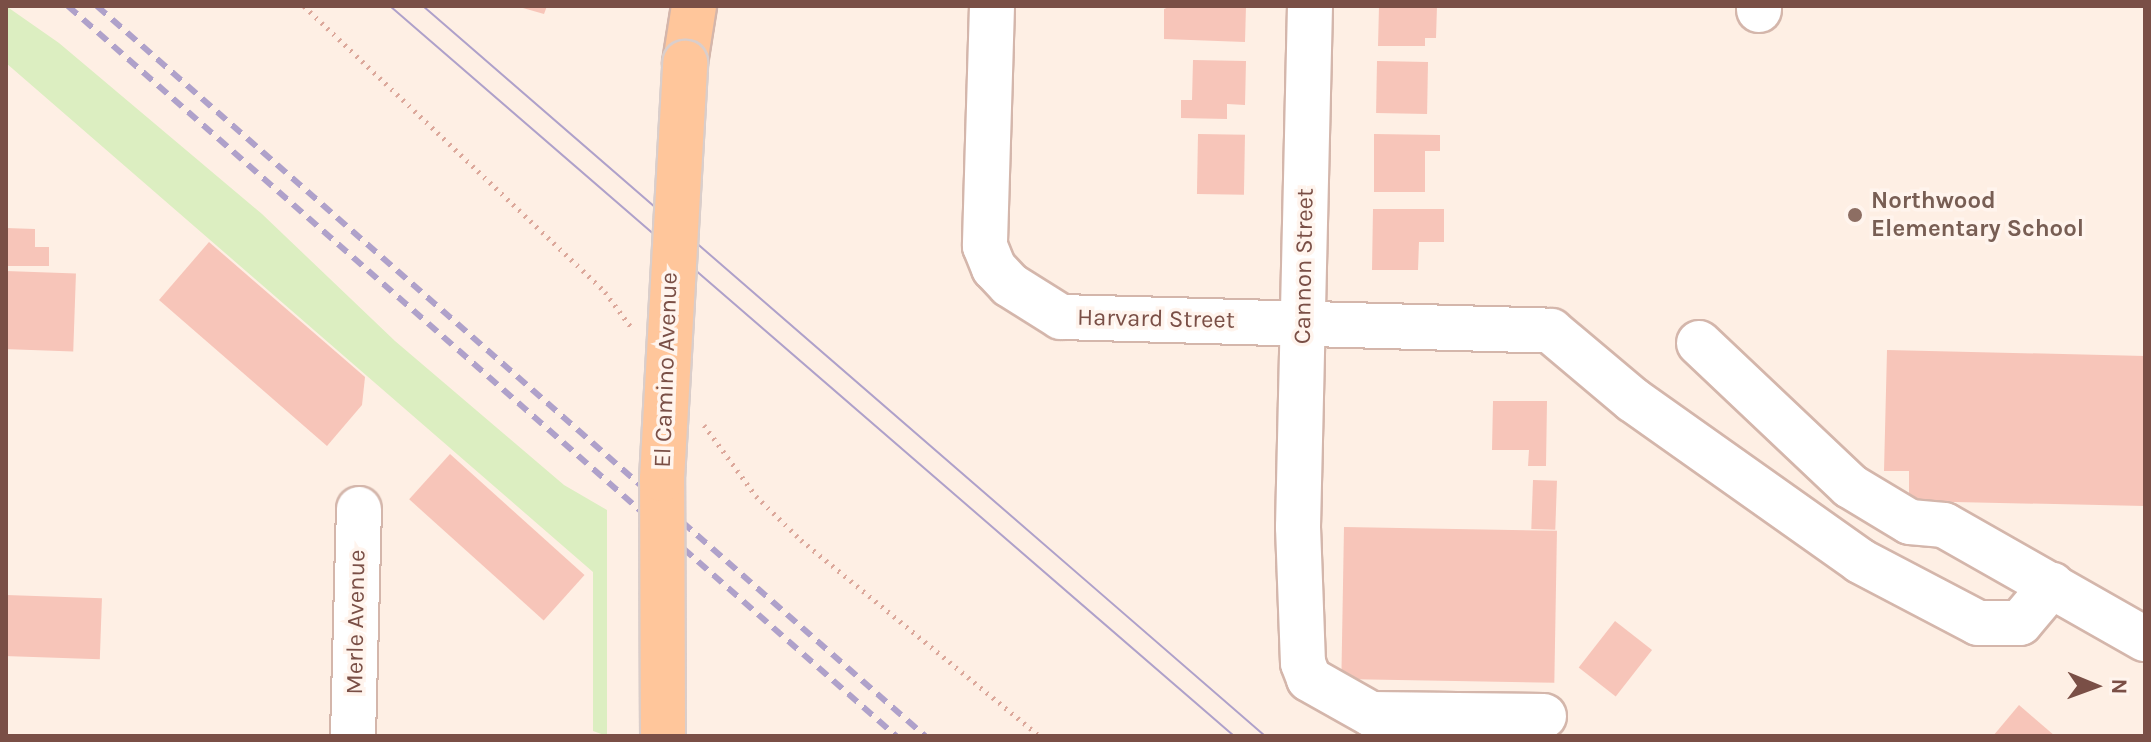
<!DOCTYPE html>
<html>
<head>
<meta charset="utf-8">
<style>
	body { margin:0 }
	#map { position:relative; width:2151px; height:742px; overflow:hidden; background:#feefe4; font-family:Karla,sans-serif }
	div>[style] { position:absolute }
	.green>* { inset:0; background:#dceec1 }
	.building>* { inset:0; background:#f7c5b9; transform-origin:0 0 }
	.path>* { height:5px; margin-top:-2.5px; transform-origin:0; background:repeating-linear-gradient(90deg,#dca89b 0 2px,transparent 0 8px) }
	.roads { filter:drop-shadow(2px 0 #d4b6ab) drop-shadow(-2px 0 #d4b6ab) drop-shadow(0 2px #d4b6ab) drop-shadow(0 -2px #d4b6ab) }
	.minor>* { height:44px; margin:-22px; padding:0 22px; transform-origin:22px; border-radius:22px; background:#fff }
	.major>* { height:44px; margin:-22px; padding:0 22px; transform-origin:22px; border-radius:22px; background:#ffc69b }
	.tram>* { height:2px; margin:-1px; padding:0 1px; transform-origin:1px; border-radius:1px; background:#afa1ca }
	.rail>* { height:6px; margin-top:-3px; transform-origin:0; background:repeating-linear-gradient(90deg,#afa1ca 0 12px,transparent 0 20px) }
	.bridges { filter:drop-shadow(2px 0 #dacecb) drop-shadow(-2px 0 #dacecb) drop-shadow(0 2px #dacecb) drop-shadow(0 -2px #dacecb) }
	.major-bridge>* { height:44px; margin:-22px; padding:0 22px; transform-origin:22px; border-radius:22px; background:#ffc69b }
	.dots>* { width:22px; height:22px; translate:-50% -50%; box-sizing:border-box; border:4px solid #fff4ed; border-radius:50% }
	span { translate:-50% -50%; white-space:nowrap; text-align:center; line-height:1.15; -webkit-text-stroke:7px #fff4ed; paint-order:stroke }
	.education-label { font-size:24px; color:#785e54; font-weight:700 }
	.left { translate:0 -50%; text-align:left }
	.street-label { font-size:24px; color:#7a4f46 }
	.frame { position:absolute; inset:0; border:8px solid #7a4f46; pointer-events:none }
	.north { position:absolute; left:2055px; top:646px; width:80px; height:80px; -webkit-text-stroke:6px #fff4ed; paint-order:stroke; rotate:91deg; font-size:22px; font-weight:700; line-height:32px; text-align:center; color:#7a4f46 }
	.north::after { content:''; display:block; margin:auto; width:28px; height:36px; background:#7a4f46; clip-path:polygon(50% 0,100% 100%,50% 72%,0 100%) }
</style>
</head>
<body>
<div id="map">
	<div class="green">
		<i style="clip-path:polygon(6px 6px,59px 43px,262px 214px,395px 341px,564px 485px,607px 510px,607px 736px,593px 731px,593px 572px,6px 63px)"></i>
	</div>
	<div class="building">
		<i style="clip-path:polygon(516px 6px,547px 6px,544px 14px)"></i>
		<i style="clip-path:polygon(1171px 6px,1246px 6px,1245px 42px,1164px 39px,1164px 9px)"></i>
		<i style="clip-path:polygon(1379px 6px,1437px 6px,1436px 38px,1425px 38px,1425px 46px,1378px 46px)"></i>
		<i style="clip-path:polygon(1193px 60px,1246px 61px,1245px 105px,1227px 104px,1227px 119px,1181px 118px,1181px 100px,1192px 100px)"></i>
		<i style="left:1377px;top:61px;width:51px;height:52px;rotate:1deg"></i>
		<i style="left:1198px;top:134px;width:47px;height:60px;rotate:1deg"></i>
		<i style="clip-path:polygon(1374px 134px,1440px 135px,1440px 151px,1425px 151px,1425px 192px,1374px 192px)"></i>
		<i style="clip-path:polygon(1373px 209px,1444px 209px,1444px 242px,1419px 242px,1418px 270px,1372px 270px)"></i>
		<i style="clip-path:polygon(6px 228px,35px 229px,35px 247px,49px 247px,49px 266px,6px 266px)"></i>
		<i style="clip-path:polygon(209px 242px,365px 377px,362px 405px,327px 446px,159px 300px)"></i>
		<i style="left:6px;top:271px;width:70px;height:78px;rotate:2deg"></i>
		<i style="clip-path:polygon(1887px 350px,2145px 356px,2145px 506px,1909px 501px,1909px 471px,1884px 471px)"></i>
		<i style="clip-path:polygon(1493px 401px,1547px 401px,1546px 466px,1528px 466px,1529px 450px,1492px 450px)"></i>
		<i style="left:450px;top:454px;width:181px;height:61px;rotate:42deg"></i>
		<i style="left:1533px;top:480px;width:24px;height:49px;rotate:2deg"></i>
		<i style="left:1344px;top:527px;width:213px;height:152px;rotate:1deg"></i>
		<i style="left:6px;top:595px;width:96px;height:61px;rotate:2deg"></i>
		<i style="left:1615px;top:621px;width:47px;height:59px;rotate:38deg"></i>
		<i style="clip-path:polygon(2019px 705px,2055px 736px,1993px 736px)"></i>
	</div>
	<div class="path">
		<i style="left:304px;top:6px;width:415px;rotate:43.5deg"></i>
		<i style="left:605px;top:292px;width:44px;rotate:53.4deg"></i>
		<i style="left:704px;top:425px;width:88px;rotate:53.8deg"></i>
		<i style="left:756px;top:496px;width:63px;rotate:44.4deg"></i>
		<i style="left:801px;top:540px;width:309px;rotate:39.4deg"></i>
	</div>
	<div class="roads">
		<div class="minor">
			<i style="left:992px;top:6px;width:240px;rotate:91.7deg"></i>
			<i style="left:985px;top:246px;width:24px;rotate:68deg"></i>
			<i style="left:994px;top:268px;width:23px;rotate:47deg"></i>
			<i style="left:1010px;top:285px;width:60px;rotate:32.1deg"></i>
			<i style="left:1061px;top:317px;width:490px;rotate:1.6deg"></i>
			<i style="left:1551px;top:331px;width:107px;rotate:40.1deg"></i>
			<i style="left:1633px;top:400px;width:278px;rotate:35.3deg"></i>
			<i style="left:1860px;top:561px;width:133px;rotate:27.7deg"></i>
			<i style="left:1978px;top:623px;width:42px"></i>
			<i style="left:2020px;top:623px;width:50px;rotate:-49.9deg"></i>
			<i style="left:1310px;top:6px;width:521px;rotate:91.32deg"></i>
			<i style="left:1298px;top:527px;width:136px;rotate:87.9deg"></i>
			<i style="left:1303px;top:663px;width:17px;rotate:69deg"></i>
			<i style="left:1309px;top:679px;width:71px;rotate:29.4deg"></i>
			<i style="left:1371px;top:714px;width:173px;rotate:0.7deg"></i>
			<i style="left:1759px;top:10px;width:4px;rotate:-90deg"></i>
			<i style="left:1699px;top:343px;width:208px;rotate:43.4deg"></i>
			<i style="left:1850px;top:486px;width:70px;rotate:31deg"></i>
			<i style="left:1910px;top:522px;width:34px;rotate:5deg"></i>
			<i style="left:1944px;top:525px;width:231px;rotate:29.6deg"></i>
			<i style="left:353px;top:736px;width:227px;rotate:-88.5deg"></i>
		</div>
		<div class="major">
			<i style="left:685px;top:63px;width:58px;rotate:-81deg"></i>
		</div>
	</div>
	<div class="tram">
		<i style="left:390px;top:6px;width:1116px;rotate:40.86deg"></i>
		<i style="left:423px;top:6px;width:1114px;rotate:40.92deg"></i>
	</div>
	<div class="rail">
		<i style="left:68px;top:6px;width:1104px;rotate:41.4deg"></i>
		<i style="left:97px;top:6px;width:1104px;rotate:41.4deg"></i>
	</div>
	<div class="bridges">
		<div class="major-bridge">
			<i style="left:663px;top:736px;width:257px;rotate:-90.2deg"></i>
			<i style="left:662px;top:479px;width:417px;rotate:-86.8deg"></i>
		</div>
	</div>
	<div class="dots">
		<i style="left:1855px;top:215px;background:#8d6e63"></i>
	</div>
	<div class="education-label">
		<span class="left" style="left:1871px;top:215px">Northwood<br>Elementary School</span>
	</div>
	<div class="street-label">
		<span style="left:1304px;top:266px;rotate:-89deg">Cannon Street</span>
		<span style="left:1156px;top:319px;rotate:1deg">Harvard Street</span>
		<span style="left:666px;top:370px;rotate:-88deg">El Camino Avenue</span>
		<span style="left:356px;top:622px;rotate:-89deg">Merle Avenue</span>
	</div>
	<div class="frame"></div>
	<div class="north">N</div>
</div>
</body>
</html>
